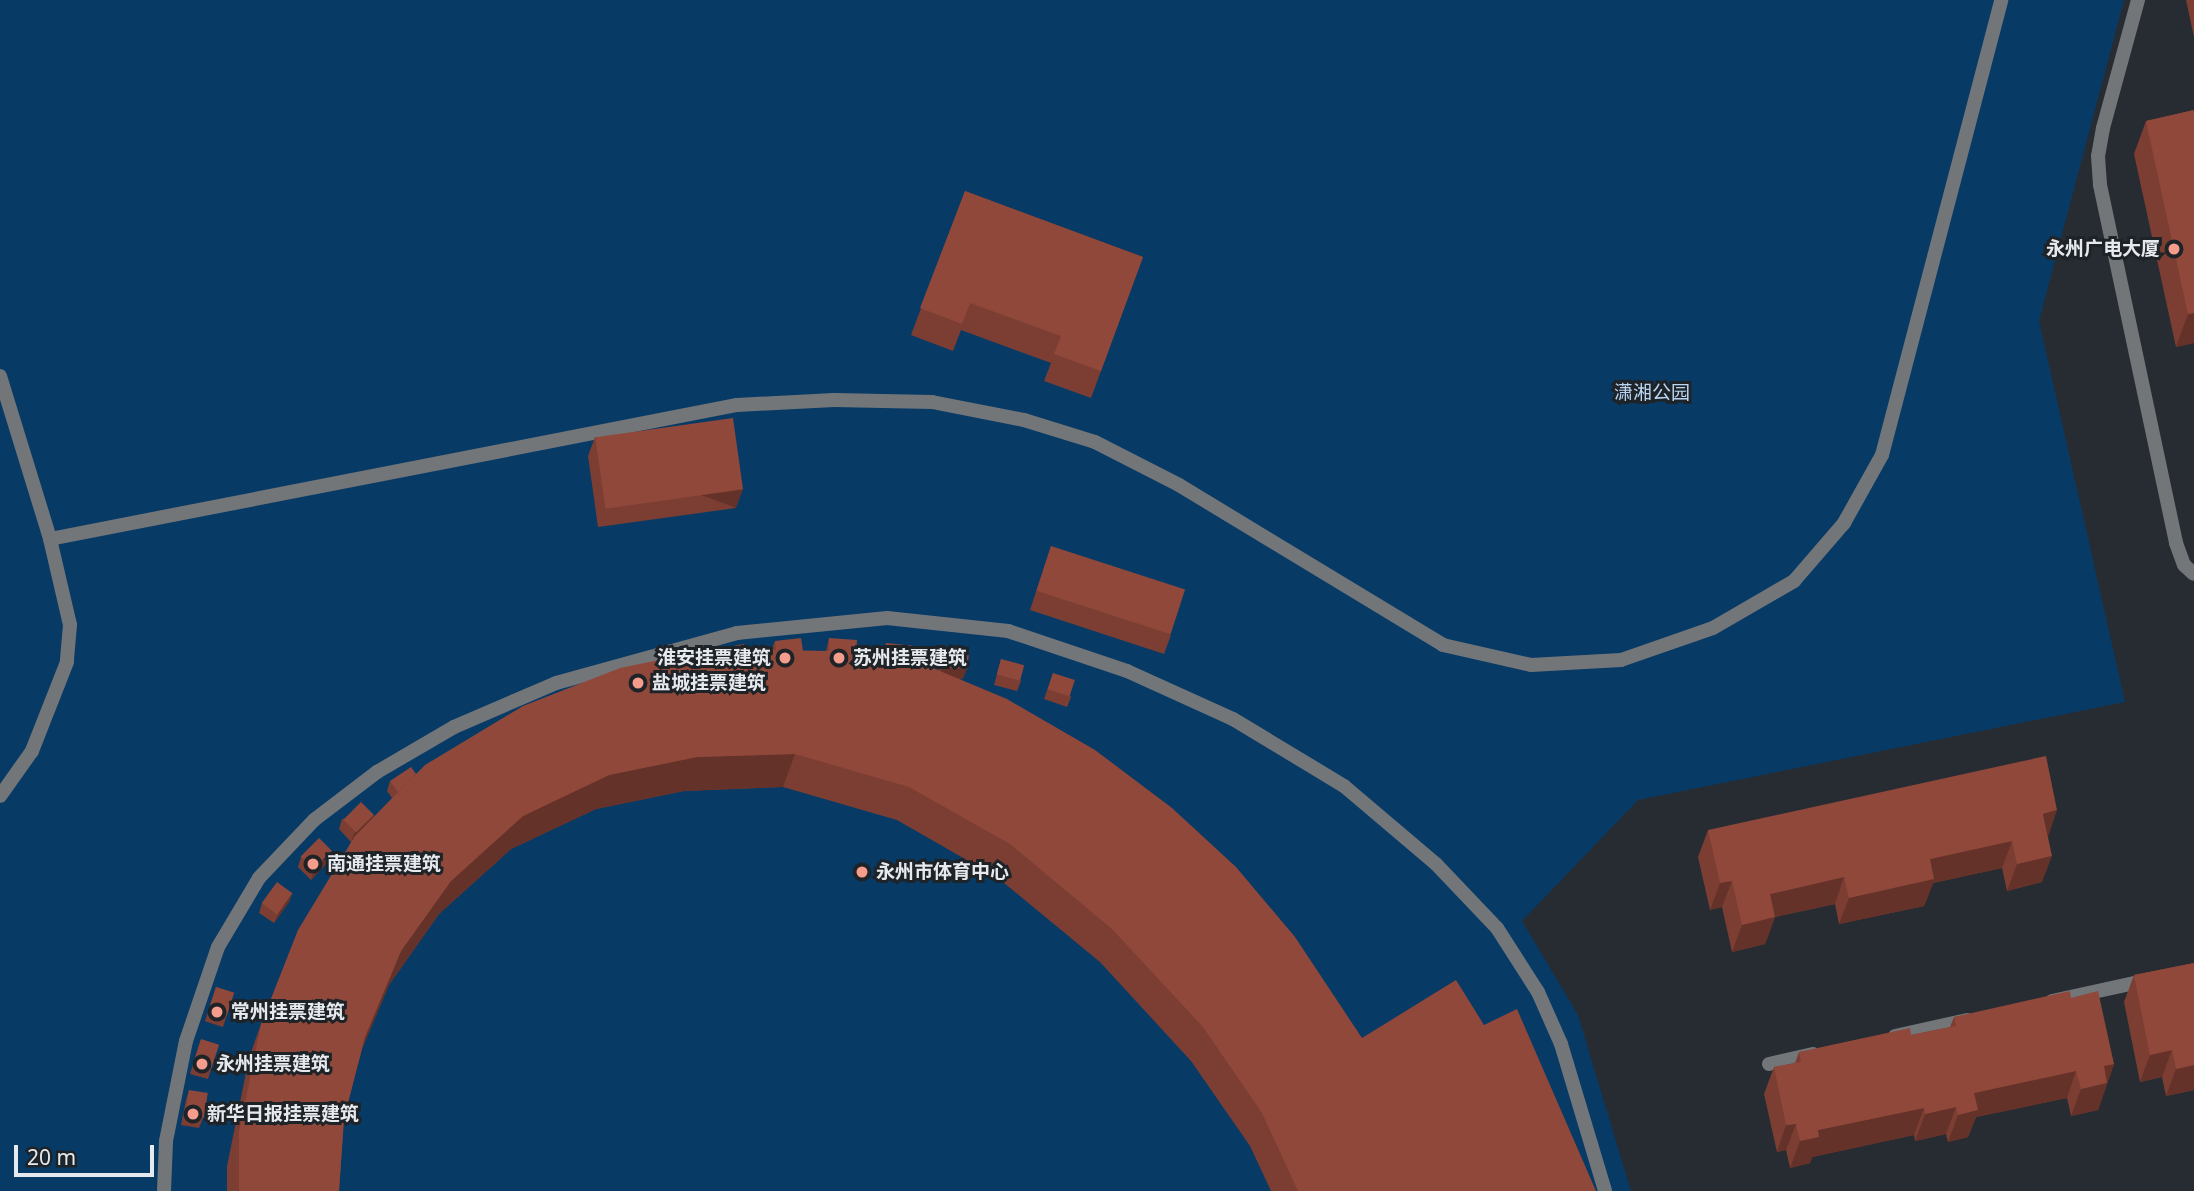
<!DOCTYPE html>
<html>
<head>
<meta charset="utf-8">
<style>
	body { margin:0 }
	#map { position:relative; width:2194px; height:1191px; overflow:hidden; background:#272c32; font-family:"Noto Sans","Noto Sans SC",sans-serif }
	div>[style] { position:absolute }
	.green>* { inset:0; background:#083a66 }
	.service>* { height:14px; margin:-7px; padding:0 7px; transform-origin:7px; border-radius:7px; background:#737679 }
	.pedestrian>* { height:14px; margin:-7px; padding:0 7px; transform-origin:7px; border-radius:7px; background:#737679 }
	.wall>* { inset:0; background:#7c3e33; transform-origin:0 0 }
	.shaded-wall>* { inset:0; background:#653229; transform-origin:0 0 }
	.building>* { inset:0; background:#90483b; transform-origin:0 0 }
	.dots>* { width:19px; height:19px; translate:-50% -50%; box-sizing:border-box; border:4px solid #1e2328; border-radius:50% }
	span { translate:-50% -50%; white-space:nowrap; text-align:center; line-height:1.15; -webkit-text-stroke:6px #1e2328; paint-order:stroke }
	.poi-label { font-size:19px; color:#e6e9ed; font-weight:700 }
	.right { translate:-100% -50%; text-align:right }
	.left { translate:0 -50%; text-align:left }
	.park-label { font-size:19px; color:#b9d5f3 }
	.scale { position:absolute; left:14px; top:1145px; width:140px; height:32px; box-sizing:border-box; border:4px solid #e6e9ed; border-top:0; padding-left:9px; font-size:21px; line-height:24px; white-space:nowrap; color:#e6e9ed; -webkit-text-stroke:5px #1e2328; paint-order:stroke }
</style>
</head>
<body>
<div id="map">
	<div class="green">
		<i style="clip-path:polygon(0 0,2124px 0,2039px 321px,2125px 702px,1638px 800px,1522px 921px,1578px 1015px,1631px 1191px,0 1191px)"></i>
	</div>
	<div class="service">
		<i style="left:2138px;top:0;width:133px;rotate:105.3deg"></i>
		<i style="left:2103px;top:128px;width:28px;rotate:100deg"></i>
		<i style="left:2098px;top:156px;width:29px;rotate:86deg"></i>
		<i style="left:2100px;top:185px;width:366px;rotate:78deg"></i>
		<i style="left:2176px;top:543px;width:23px;rotate:70deg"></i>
		<i style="left:2184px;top:565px;width:13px;rotate:42deg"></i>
		<i style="left:2052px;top:1001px;width:98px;rotate:-12.3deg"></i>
		<i style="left:1895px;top:1036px;width:74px;rotate:-12.5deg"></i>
		<i style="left:1769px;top:1064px;width:45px;rotate:-12.8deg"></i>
		<i style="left:164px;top:1191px;width:50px;rotate:-87.7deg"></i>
		<i style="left:166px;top:1141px;width:102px;rotate:-78.7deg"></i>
		<i style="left:186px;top:1041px;width:99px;rotate:-71.2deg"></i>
		<i style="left:218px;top:947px;width:80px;rotate:-59.3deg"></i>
		<i style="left:259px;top:878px;width:80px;rotate:-46.5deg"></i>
		<i style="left:314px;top:820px;width:79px;rotate:-37.3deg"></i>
		<i style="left:377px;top:772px;width:89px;rotate:-30.3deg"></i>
		<i style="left:454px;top:727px;width:111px;rotate:-23.3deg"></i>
		<i style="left:556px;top:683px;width:188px;rotate:-15.4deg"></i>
		<i style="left:737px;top:633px;width:151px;rotate:-5.7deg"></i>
		<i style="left:887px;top:618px;width:122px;rotate:6.1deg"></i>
		<i style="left:1008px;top:631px;width:126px;rotate:18.6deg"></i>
		<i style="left:1127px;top:671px;width:116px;rotate:24.4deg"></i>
		<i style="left:1233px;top:719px;width:130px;rotate:31.1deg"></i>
		<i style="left:1344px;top:786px;width:121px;rotate:40.3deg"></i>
		<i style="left:1436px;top:864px;width:88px;rotate:46.4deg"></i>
		<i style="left:1497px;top:928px;width:76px;rotate:57.4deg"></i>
		<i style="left:1538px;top:992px;width:57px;rotate:66.1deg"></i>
		<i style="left:1561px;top:1044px;width:153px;rotate:73.3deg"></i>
	</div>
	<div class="pedestrian">
		<i style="left:0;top:376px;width:170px;rotate:72.9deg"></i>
		<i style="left:50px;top:539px;width:88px;rotate:76.9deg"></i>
		<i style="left:70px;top:625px;width:37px;rotate:95deg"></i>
		<i style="left:67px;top:662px;width:96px;rotate:111.5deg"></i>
		<i style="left:32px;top:751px;width:55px;rotate:125.4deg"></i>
		<i style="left:50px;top:539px;width:700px;rotate:-11.04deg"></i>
		<i style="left:737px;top:405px;width:97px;rotate:-3deg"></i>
		<i style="left:834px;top:400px;width:98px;rotate:1.2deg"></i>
		<i style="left:932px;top:402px;width:94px;rotate:11.1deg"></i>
		<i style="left:1024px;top:420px;width:74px;rotate:17.2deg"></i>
		<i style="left:1095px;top:442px;width:94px;rotate:27.1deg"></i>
		<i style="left:1179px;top:485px;width:309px;rotate:31.2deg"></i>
		<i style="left:1443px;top:645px;width:90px;rotate:12.8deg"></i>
		<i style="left:1531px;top:665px;width:90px;rotate:-3.2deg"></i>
		<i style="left:1621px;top:660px;width:97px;rotate:-19.2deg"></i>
		<i style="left:1713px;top:628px;width:94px;rotate:-30.1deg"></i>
		<i style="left:1794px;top:581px;width:77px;rotate:-49.2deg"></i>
		<i style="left:1844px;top:523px;width:78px;rotate:-60.8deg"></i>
		<i style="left:1882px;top:455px;width:470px;rotate:-75.3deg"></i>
	</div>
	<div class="wall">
		<i style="clip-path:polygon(2186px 0,2194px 0,2194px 37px)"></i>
		<i style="clip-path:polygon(2194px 110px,2194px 343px,2176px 347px,2134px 154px,2146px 121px)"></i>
		<i style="clip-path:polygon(965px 191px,1143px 257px,1091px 398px,1044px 381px,1051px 363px,961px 330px,953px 351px,911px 335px)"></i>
		<i style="clip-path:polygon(595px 437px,736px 508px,598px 527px,588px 456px)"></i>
		<i style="clip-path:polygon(1051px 546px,1171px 635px,1164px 654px,1030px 610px)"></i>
		<i style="clip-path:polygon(829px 638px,856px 655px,882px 659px,882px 653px,886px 643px,911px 663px,939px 670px,940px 660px,944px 650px,963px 679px,959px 679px,1362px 1038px,1484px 1025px,1596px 1191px,1271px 1191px,1250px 1146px,1191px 1061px,1100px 962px,998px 878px,897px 820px,783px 787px,684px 791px,596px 809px,511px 849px,439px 914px,389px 985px,362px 1049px,344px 1118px,339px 1191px,227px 1191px,227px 1166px,249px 1058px,261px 1024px,351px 842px,339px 829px,342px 819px,374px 815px,373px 818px,392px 798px,387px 791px,390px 781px,416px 774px,744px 649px,771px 650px,775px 641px,803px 651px,826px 651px)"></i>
		<i style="clip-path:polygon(1001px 659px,1021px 681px,1017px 691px,994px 685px)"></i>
		<i style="clip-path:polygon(1053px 673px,1071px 697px,1067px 707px,1044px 699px)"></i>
		<i style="clip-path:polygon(1708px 830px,2048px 836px,2042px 882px,2007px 891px,2002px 868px,1933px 883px,1924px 906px,1839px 924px,1835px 904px,1775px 917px,1765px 944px,1732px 952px,1722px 907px,1710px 910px,1698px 857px)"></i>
		<i style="clip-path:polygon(301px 857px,329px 861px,311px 880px,298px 867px)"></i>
		<i style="clip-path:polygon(292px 893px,289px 902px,274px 923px,259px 913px,262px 903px)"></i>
		<i style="clip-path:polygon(2194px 963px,2194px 1090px,2166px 1096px,2162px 1077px,2140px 1082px,2124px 1002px,2134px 975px)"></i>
		<i style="left:216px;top:987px;width:19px;height:36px;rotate:18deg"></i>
		<i style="clip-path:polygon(2071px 998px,2114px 1064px,2098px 1110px,2071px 1116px,2067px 1098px,1976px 1117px,1968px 1137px,1948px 1142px,1946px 1134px,1915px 1141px,1914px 1135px,1812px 1157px,1810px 1163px,1790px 1168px,1786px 1150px,1777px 1152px,1764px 1094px,1774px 1067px,1795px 1063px,1799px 1052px,1911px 1035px,1950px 1027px,1954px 1017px)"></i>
		<i style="clip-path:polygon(201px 1039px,211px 1069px,208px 1079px,190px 1074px)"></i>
		<i style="clip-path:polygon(189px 1090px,203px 1118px,199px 1128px,181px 1125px,186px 1100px)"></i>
	</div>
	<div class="shaded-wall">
		<i style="clip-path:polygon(2194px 313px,2194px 343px,2176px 347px,2188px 314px)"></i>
		<i style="left:743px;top:489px;width:20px;height:139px;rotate:110deg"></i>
		<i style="clip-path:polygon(942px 667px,967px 669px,963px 679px,938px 676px)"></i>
		<i style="clip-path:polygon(795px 754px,783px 787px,684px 791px,596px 809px,511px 849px,439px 914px,389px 985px,353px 1070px,365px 1037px,401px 951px,451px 881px,523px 816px,609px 775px,697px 757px)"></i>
		<i style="clip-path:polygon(2057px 810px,2048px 837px,2043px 814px)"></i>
		<i style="clip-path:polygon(374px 815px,370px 825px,351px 842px,355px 832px)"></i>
		<i style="clip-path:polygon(2012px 841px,2002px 868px,1933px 883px,1924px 906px,1839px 924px,1849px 898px,1930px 859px)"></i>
		<i style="clip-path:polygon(332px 851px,329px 861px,311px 880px,314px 870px)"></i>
		<i style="clip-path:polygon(2052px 856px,2042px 882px,2007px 891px,2017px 864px)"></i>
		<i style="clip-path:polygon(1844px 877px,1835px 904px,1775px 917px,1765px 944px,1732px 952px,1742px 925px,1770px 894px)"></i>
		<i style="clip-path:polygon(1732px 881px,1722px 907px,1710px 910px,1720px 883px)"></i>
		<i style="clip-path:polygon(292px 893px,289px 902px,274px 923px,278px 914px)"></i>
		<i style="clip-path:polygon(2172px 1050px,2162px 1077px,2140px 1082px,2150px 1055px)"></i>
		<i style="clip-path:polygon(2114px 1064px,2098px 1110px,2071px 1116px,2081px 1089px,2104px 1066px)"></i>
		<i style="clip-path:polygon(2194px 1065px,2194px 1090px,2166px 1096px,2176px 1069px)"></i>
		<i style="clip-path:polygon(2076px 1071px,2067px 1098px,1976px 1117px,1968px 1137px,1948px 1142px,1958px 1115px,1974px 1093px)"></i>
		<i style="clip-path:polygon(1956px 1107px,1946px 1134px,1915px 1141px,1925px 1114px)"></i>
		<i style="clip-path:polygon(1924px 1108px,1914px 1135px,1812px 1157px,1810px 1163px,1790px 1168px,1800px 1141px,1818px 1130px)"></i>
		<i style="clip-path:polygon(1796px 1124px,1786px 1150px,1777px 1152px,1786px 1125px)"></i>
	</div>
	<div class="building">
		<i style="clip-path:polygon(2194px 110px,2194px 313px,2188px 314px,2146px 121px)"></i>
		<i style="clip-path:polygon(965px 191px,1143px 257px,1101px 371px,1054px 354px,1061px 336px,970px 303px,962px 324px,920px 308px)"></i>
		<i style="left:733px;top:418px;width:72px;height:139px;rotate:82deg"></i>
		<i style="left:1051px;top:546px;width:141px;height:47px;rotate:18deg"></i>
		<i style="clip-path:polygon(801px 638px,803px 651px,776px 650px,775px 641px)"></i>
		<i style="clip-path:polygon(829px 638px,857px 640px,856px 655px,829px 651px)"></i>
		<i style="left:886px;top:643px;width:27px;height:16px;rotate:6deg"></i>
		<i style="clip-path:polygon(744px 644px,744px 649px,718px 649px)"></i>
		<i style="clip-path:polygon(713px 649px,831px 651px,928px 666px,1007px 699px,1095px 750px,1172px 808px,1236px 867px,1295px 937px,1362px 1038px,1456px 980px,1484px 1025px,1517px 1009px,1596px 1191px,1298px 1191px,1262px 1113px,1203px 1027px,1112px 929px,1010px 844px,909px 787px,795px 754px,697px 757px,609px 775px,523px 816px,451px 881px,401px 951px,365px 1037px,344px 1118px,339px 1191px,239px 1191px,239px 1132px,261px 1024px,298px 930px,355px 836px,425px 765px,523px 706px,620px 668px)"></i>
		<i style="left:944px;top:650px;width:25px;height:17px;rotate:5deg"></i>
		<i style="left:1001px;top:659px;width:24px;height:16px;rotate:15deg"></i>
		<i style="left:1053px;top:673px;width:23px;height:17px;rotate:18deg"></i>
		<i style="clip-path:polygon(2046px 756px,2057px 810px,2043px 814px,2052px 856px,2017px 864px,2012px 841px,1930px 859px,1934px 879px,1849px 898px,1844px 877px,1770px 894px,1775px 917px,1742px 925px,1732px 881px,1720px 883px,1708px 830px)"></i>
		<i style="clip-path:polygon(411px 767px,416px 774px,398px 792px,390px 781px)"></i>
		<i style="left:361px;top:802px;width:18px;height:25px;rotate:45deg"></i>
		<i style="left:319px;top:838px;width:18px;height:26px;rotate:45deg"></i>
		<i style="left:277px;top:882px;width:19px;height:26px;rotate:36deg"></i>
		<i style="clip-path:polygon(2194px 963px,2194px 1065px,2176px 1069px,2172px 1050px,2150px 1055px,2134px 975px)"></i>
		<i style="left:216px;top:987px;width:19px;height:25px;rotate:18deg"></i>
		<i style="clip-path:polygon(2070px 991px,2071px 998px,2098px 991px,2114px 1064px,2104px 1066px,2107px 1083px,2081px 1089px,2076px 1071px,1974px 1093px,1978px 1110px,1958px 1115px,1956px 1107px,1925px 1114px,1924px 1108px,1818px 1130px,1819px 1137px,1800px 1141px,1796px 1124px,1786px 1125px,1774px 1067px,1801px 1062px,1799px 1052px,1910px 1028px,1911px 1035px,1956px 1026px,1954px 1017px)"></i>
		<i style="left:201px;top:1039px;width:19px;height:26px;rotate:18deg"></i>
		<i style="left:189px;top:1090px;width:19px;height:25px;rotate:9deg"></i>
	</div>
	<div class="dots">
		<i style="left:2174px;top:249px;background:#f49d8c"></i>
		<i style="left:785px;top:658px;background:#f49d8c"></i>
		<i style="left:839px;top:658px;background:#f49d8c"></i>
		<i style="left:638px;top:683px;background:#f49d8c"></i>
		<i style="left:313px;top:864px;background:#f49d8c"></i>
		<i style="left:862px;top:872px;background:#f49d8c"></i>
		<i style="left:217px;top:1012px;background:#f49d8c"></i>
		<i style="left:202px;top:1064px;background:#f49d8c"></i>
		<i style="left:193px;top:1114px;background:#f49d8c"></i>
	</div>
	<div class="poi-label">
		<span class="right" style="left:2160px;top:249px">永州广电大厦</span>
		<span class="right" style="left:771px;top:658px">淮安挂票建筑</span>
		<span class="left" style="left:853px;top:658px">苏州挂票建筑</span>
		<span class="left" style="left:652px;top:683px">盐城挂票建筑</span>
		<span class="left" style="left:327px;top:864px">南通挂票建筑</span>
		<span class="left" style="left:876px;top:872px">永州市体育中心</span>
		<span class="left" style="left:231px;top:1012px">常州挂票建筑</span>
		<span class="left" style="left:216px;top:1064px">永州挂票建筑</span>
		<span class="left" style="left:207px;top:1114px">新华日报挂票建筑</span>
	</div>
	<div class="park-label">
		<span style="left:1652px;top:393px">潇湘公园</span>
	</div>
	<div class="scale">20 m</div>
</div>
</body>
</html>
